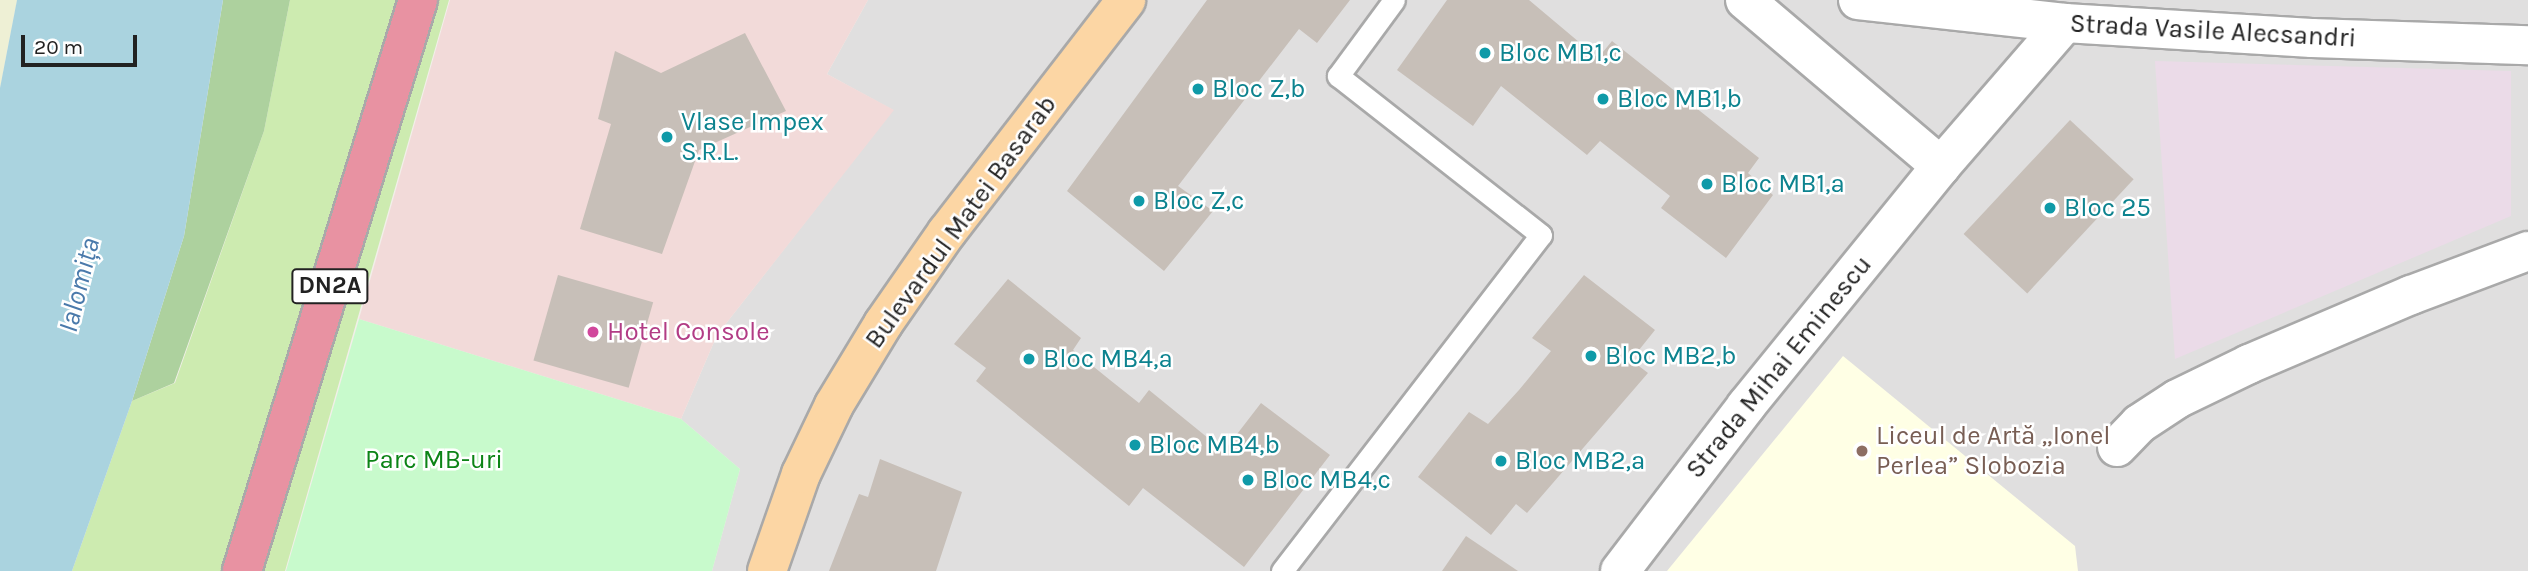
<!DOCTYPE html>
<html>
<head>
<meta charset="utf-8">
<style>
	body { margin:0 }
	#map { position:relative; width:2528px; height:571px; overflow:hidden; background:#f2efe9; font-family:Karla,sans-serif }
	div>[style] { position:absolute }
	.residential>* { inset:0; background:#e0dfdf }
	.commercial>* { inset:0; background:#f2dad9 }
	.industrial>* { inset:0; background:#ebdbe8 }
	.education>* { inset:0; background:#ffffe5 }
	.farmland>* { inset:0; background:#eef0d5 }
	.grass>* { inset:0; background:#cdebb0 }
	.forest>* { inset:0; background:#add19e }
	.park>* { inset:0; background:#c8facc }
	.water>* { inset:0; background:#aad3df }
	.building>* { inset:0; background:#c7bfb8; transform-origin:0 0 }
	.roads { filter:drop-shadow(2px 0 #a9a9a9) drop-shadow(-2px 0 #a9a9a9) drop-shadow(0 2px #a9a9a9) drop-shadow(0 -2px #a9a9a9) }
	.lane>* { height:21px; margin:-10.5px; padding:0 10.5px; transform-origin:10.5px; border-radius:10.5px; background:#fff }
	.street>* { height:38px; margin:-19px; padding:0 19px; transform-origin:19px; border-radius:19px; background:#fff }
	.primary>* { height:38px; margin:-19px; padding:0 19px; transform-origin:19px; border-radius:19px; background:#fcd6a4 }
	.highway>* { height:38px; margin:-19px; padding:0 19px; transform-origin:19px; border-radius:19px; background:#e892a2 }
	.dots>* { width:19px; height:19px; translate:-50% -50%; box-sizing:border-box; border:4px solid #fff; border-radius:50% }
	span { translate:-50% -50%; white-space:nowrap; text-align:center; line-height:1.15; -webkit-text-stroke:5px #fff; paint-order:stroke }
	.shield-label span { padding:2px 5px; background:#fff; border:2px solid; border-radius:5px; -webkit-text-stroke-width:0 }
	.shield-label { font-size:24px; color:#222; font-weight:700 }
	.street-label { font-size:26px; color:#222 }
	.culture-label { font-size:26px; color:#0d838f }
	.left { translate:0 -50%; text-align:left }
	.hotel-label { font-size:26px; color:#b23c85 }
	.education-label { font-size:26px; color:#785e54 }
	.park-label { font-size:26px; color:#0c8416 }
	.water-label { font-size:28px; color:#4a7aab; font-style:italic }
	.scale { position:absolute; left:21px; top:35px; width:116px; height:32px; box-sizing:border-box; border:4px solid #222; border-top:0; padding-left:9px; font-size:21px; line-height:24px; white-space:nowrap; color:#222; -webkit-text-stroke:5px #fff; paint-order:stroke }
</style>
</head>
<body>
<div id="map">
	<div class="residential">
		<i style="clip-path:polygon(868px 0,2528px 0,2528px 571px,712px 571px,740px 469px,681px 419px,717px 335px,893px 110px,827px 74px)"></i>
	</div>
	<div class="commercial">
		<i style="clip-path:polygon(450px 0,868px 0,827px 74px,894px 110px,717px 335px,681px 419px,359px 319px)"></i>
	</div>
	<div class="industrial">
		<i style="clip-path:polygon(2155px 61px,2511px 71px,2511px 216px,2175px 359px)"></i>
	</div>
	<div class="education">
		<i style="clip-path:polygon(1843px 356px,2075px 546px,2078px 571px,1667px 571px)"></i>
	</div>
	<div class="farmland">
		<i style="clip-path:polygon(0 0,17px 0,0 88px)"></i>
	</div>
	<div class="grass">
		<i style="clip-path:polygon(290px 0,449px 0,285px 571px,72px 571px,132px 401px,175px 383px,264px 131px)"></i>
	</div>
	<div class="forest">
		<i style="clip-path:polygon(223px 0,290px 0,264px 131px,174px 383px,132px 401px,184px 236px)"></i>
	</div>
	<div class="park">
		<i style="clip-path:polygon(359px 319px,681px 419px,740px 469px,712px 571px,286px 571px)"></i>
	</div>
	<div class="water">
		<i style="clip-path:polygon(17px 0,223px 0,184px 236px,132px 401px,72px 571px,0 571px,0 88px)"></i>
	</div>
	<div class="building">
		<i style="clip-path:polygon(1207px 0,1350px 0,1317px 43px,1299px 29px,1178px 186px,1213px 211px,1164px 271px,1067px 191px)"></i>
		<i style="clip-path:polygon(1447px 0,1529px 0,1598px 58px,1612px 41px,1759px 158px,1748px 173px,1773px 195px,1726px 258px,1661px 208px,1670px 196px,1600px 141px,1587px 155px,1501px 86px,1473px 126px,1397px 70px)"></i>
		<i style="clip-path:polygon(745px 33px,786px 111px,699px 150px,662px 254px,580px 229px,611px 124px,598px 119px,615px 51px,661px 73px)"></i>
		<i style="left:2070px;top:120px;width:87px;height:156px;rotate:43deg"></i>
		<i style="left:558px;top:275px;width:99px;height:89px;rotate:16deg"></i>
		<i style="clip-path:polygon(1584px 275px,1655px 330px,1631px 360px,1648px 373px,1527px 513px,1516px 504px,1491px 535px,1418px 477px,1469px 412px,1488px 424px,1519px 390px,1551px 351px,1532px 338px)"></i>
		<i style="clip-path:polygon(1008px 279px,1081px 338px,1073px 350px,1110px 380px,1139px 403px,1149px 390px,1224px 451px,1261px 403px,1330px 455px,1244px 567px,1143px 488px,1129px 506px,976px 381px,986px 368px,954px 344px)"></i>
		<i style="clip-path:polygon(880px 459px,962px 492px,936px 571px,829px 571px,859px 494px,868px 497px)"></i>
		<i style="clip-path:polygon(1466px 536px,1518px 571px,1442px 571px)"></i>
	</div>
	<div class="roads">
		<div class="lane">
			<i style="left:1282px;top:571px;width:424px;rotate:-52.4deg"></i>
			<i style="left:1541px;top:235px;width:258px;rotate:-141.9deg"></i>
			<i style="left:1338px;top:76px;width:94px;rotate:-53.6deg"></i>
		</div>
		<div class="street">
			<i style="left:1745px;top:0;width:257px;rotate:40.3deg"></i>
			<i style="left:1858px;top:0;width:208px;rotate:6.3deg"></i>
			<i style="left:2065px;top:23px;width:247px;rotate:3.5deg"></i>
			<i style="left:2312px;top:38px;width:216px;rotate:1.9deg"></i>
			<i style="left:2117px;top:447px;width:32px;rotate:-46deg"></i>
			<i style="left:2139px;top:424px;width:45px;rotate:-33.3deg"></i>
			<i style="left:2177px;top:399px;width:80px;rotate:-25.9deg"></i>
			<i style="left:2249px;top:364px;width:176px;rotate:-23.1deg"></i>
			<i style="left:2411px;top:295px;width:125px;rotate:-20.6deg"></i>
			<i style="left:1620px;top:571px;width:208px;rotate:-52.6deg"></i>
			<i style="left:1746px;top:406px;width:309px;rotate:-50.9deg"></i>
			<i style="left:1941px;top:166px;width:189px;rotate:-49.1deg"></i>
		</div>
		<div class="primary">
			<i style="left:767px;top:571px;width:103px;rotate:-70.7deg"></i>
			<i style="left:801px;top:474px;width:76px;rotate:-64.4deg"></i>
			<i style="left:834px;top:405px;width:95px;rotate:-58.8deg"></i>
			<i style="left:883px;top:324px;width:112px;rotate:-55.2deg"></i>
			<i style="left:947px;top:232px;width:293px;rotate:-52.3deg"></i>
		</div>
		<div class="highway">
			<i style="left:242px;top:571px;width:598px;rotate:-72.87deg"></i>
		</div>
	</div>
	<div class="dots">
		<i style="left:1485px;top:53px;background:#0f9aa8"></i>
		<i style="left:1198px;top:89px;background:#0f9aa8"></i>
		<i style="left:1603px;top:99px;background:#0f9aa8"></i>
		<i style="left:667px;top:137px;background:#0f9aa8"></i>
		<i style="left:1707px;top:184px;background:#0f9aa8"></i>
		<i style="left:1139px;top:201px;background:#0f9aa8"></i>
		<i style="left:2050px;top:208px;background:#0f9aa8"></i>
		<i style="left:593px;top:332px;background:#d1479c"></i>
		<i style="left:1591px;top:356px;background:#0f9aa8"></i>
		<i style="left:1029px;top:359px;background:#0f9aa8"></i>
		<i style="left:1135px;top:445px;background:#0f9aa8"></i>
		<i style="left:1862px;top:451px;background:#8d6e63"></i>
		<i style="left:1501px;top:461px;background:#0f9aa8"></i>
		<i style="left:1248px;top:480px;background:#0f9aa8"></i>
	</div>
	<div class="shield-label">
		<span style="left:330px;top:286px">DN2A</span>
	</div>
	<div class="street-label">
		<span style="left:2213px;top:31px;rotate:3deg">Strada Vasile Alecsandri</span>
		<span style="left:961px;top:222px;rotate:-54deg">Bulevardul Matei Basarab</span>
		<span style="left:1779px;top:367px;rotate:-51deg">Strada Mihai Eminescu</span>
	</div>
	<div class="culture-label">
		<span class="left" style="left:1499px;top:53px">Bloc MB1,c</span>
		<span class="left" style="left:1212px;top:89px">Bloc Z,b</span>
		<span class="left" style="left:1617px;top:99px">Bloc MB1,b</span>
		<span class="left" style="left:681px;top:137px">Vlase Impex<br>S.R.L.</span>
		<span class="left" style="left:1721px;top:184px">Bloc MB1,a</span>
		<span class="left" style="left:1153px;top:201px">Bloc Z,c</span>
		<span class="left" style="left:2064px;top:208px">Bloc 25</span>
		<span class="left" style="left:1605px;top:356px">Bloc MB2,b</span>
		<span class="left" style="left:1043px;top:359px">Bloc MB4,a</span>
		<span class="left" style="left:1149px;top:445px">Bloc MB4,b</span>
		<span class="left" style="left:1515px;top:461px">Bloc MB2,a</span>
		<span class="left" style="left:1262px;top:480px">Bloc MB4,c</span>
	</div>
	<div class="hotel-label">
		<span class="left" style="left:607px;top:332px">Hotel Console</span>
	</div>
	<div class="education-label">
		<span class="left" style="left:1876px;top:451px">Liceul de Artă „Ionel<br>Perlea” Slobozia</span>
	</div>
	<div class="park-label">
		<span style="left:434px;top:460px">Parc MB-uri</span>
	</div>
	<div class="water-label">
		<span style="left:79px;top:285px;rotate:-76deg">Ialomița</span>
	</div>
	<div class="scale">20 m</div>
</div>
</body>
</html>
